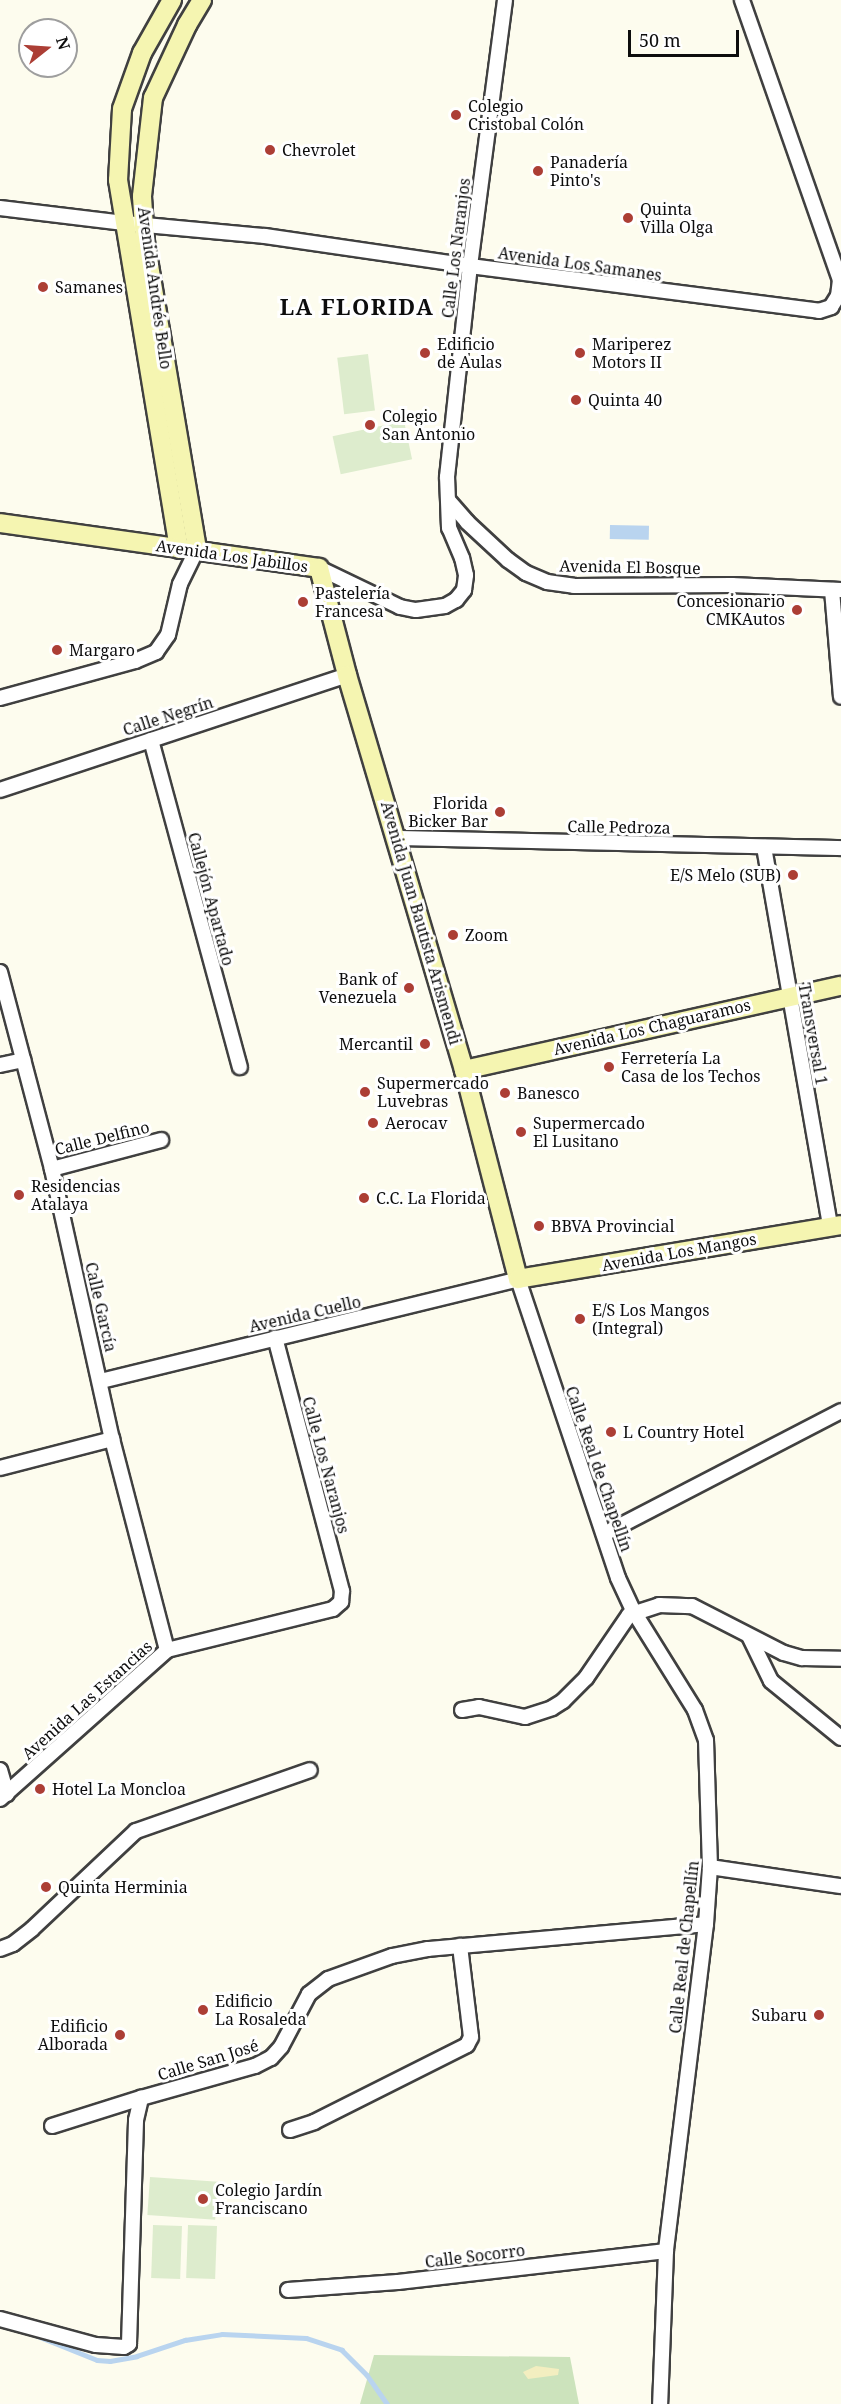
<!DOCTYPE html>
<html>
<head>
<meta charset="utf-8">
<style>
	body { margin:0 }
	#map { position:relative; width:841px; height:2404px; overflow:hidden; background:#fdfcee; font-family:"Noto Serif",serif }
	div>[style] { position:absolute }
	.green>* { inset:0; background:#cce3bc }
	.sand>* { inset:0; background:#f3eec0 }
	.pitch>* { inset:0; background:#ddeccd; transform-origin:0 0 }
	.water>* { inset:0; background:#b9d4ef; transform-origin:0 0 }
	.stream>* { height:4.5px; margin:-2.25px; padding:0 2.25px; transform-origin:2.25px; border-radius:2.25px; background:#b9d4ef }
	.roads { filter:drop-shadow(2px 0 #404040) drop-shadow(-2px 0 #404040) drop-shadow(0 2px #404040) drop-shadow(0 -2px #404040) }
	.street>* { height:14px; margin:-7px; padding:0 7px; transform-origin:7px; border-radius:7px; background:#fff }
	.secondary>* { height:18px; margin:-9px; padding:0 9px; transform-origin:9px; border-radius:9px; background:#f5f5b1 }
	.dots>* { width:16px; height:16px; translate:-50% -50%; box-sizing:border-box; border:3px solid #fff; border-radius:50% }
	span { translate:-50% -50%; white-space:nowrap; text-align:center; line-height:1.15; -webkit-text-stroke:6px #fff; paint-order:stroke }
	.poi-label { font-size:16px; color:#0d0d0d }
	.left { translate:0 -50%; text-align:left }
	.right { translate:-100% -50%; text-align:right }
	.street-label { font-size:16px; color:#0d0d0d }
	.district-label { font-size:22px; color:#0d0d0d; font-weight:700; letter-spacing:1.5px }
	.north { position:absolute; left:18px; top:18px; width:60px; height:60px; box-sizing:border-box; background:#fff; border:2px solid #9e9e9e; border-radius:50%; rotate:73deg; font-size:16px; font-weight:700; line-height:24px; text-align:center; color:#0d0d0d }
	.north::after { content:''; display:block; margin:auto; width:21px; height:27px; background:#ac3e35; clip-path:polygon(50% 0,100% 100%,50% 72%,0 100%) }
	.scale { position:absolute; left:628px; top:30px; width:111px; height:27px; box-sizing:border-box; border:3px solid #0d0d0d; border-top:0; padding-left:8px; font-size:18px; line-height:21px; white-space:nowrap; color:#0d0d0d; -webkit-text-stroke:4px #fff; paint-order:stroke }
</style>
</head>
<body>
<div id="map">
	<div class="green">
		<i style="clip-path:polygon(374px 2355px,570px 2357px,579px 2404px,360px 2404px)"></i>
	</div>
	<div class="sand">
		<i style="clip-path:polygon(536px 2366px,559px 2369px,558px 2375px,528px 2379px,523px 2372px)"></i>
	</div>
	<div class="pitch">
		<i style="left:368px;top:354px;width:57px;height:31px;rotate:83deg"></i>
		<i style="left:404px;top:421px;width:39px;height:73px;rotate:78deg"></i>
		<i style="left:150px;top:2177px;width:68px;height:38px;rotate:4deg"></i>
		<i style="left:153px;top:2225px;width:29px;height:53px;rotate:2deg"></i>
		<i style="left:188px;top:2225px;width:29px;height:53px;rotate:2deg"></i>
	</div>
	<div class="water">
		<i style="left:610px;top:525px;width:39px;height:14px;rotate:1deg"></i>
	</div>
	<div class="stream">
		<i style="left:30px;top:2333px;width:72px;rotate:21.9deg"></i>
		<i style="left:97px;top:2360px;width:13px;rotate:4deg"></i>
		<i style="left:110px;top:2361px;width:27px;rotate:-10deg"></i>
		<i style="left:137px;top:2356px;width:51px;rotate:-18.4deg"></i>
		<i style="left:185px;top:2340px;width:37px;rotate:-9deg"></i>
		<i style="left:222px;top:2334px;width:84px;rotate:2.7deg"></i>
		<i style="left:306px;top:2338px;width:38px;rotate:18deg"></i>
		<i style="left:342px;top:2350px;width:35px;rotate:45deg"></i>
		<i style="left:367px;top:2375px;width:35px;rotate:55deg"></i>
	</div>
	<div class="roads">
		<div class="street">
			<i style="left:0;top:208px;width:125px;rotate:6.9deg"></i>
			<i style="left:124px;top:223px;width:142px;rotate:5.3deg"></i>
			<i style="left:265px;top:236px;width:207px;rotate:8.3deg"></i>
			<i style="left:470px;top:266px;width:352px;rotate:7.3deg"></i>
			<i style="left:819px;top:311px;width:13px;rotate:-18deg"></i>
			<i style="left:831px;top:307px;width:13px;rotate:-58deg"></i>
			<i style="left:838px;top:296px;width:16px;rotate:-83deg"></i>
			<i style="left:840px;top:280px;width:297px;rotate:-109.3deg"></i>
			<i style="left:449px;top:501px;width:28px;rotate:49deg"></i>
			<i style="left:467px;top:522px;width:56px;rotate:42.8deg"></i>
			<i style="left:508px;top:560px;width:22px;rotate:36deg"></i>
			<i style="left:526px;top:573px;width:23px;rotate:23deg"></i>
			<i style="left:547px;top:582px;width:27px;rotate:8deg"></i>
			<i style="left:574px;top:586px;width:158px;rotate:-0.4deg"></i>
			<i style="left:732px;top:585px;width:109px;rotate:2.6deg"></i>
			<i style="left:319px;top:568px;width:90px;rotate:25.7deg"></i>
			<i style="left:400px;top:607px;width:16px;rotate:11deg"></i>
			<i style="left:416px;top:610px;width:29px;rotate:-8deg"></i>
			<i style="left:445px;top:606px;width:13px;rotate:-29deg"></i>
			<i style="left:456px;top:600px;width:13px;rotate:-51deg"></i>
			<i style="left:464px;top:590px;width:15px;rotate:-82deg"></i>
			<i style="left:466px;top:575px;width:17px;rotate:-103deg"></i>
			<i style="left:462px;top:558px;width:33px;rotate:-113deg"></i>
			<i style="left:449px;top:528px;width:51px;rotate:-92.2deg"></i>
			<i style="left:447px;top:477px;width:212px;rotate:-83.8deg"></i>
			<i style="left:470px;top:266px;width:268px;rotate:-82.5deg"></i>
			<i style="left:832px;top:590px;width:107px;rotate:85.2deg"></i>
			<i style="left:0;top:698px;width:140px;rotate:-15.3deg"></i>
			<i style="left:135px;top:661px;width:23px;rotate:-23deg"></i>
			<i style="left:156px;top:652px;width:21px;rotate:-55deg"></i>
			<i style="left:168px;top:635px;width:52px;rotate:-76.8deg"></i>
			<i style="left:180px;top:584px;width:39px;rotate:-64deg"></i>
			<i style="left:151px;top:740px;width:339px;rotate:74.8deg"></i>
			<i style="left:0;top:790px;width:366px;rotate:-18.3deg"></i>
			<i style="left:396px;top:838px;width:445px;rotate:1.3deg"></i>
			<i style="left:764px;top:847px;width:386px;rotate:80.1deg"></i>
			<i style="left:0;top:972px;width:204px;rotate:75.2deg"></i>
			<i style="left:52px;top:1169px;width:277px;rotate:77.5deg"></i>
			<i style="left:112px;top:1439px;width:218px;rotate:75.4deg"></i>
			<i style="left:0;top:1065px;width:24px;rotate:-12deg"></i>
			<i style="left:52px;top:1169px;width:113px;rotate:-14.9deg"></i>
			<i style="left:101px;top:1381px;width:429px;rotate:-13.7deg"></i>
			<i style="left:518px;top:1279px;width:315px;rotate:71.5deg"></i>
			<i style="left:618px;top:1578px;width:38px;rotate:65deg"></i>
			<i style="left:634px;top:1612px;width:115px;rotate:58.1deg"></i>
			<i style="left:695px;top:1710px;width:32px;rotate:70deg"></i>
			<i style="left:706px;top:1740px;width:127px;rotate:88.2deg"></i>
			<i style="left:710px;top:1867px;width:57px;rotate:94deg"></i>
			<i style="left:706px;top:1924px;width:329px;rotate:97deg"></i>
			<i style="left:666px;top:2251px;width:153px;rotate:92.2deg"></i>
			<i style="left:0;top:1468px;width:116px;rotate:-14.5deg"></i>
			<i style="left:604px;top:1534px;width:267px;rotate:-27.4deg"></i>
			<i style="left:749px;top:1636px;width:50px;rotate:63.9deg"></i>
			<i style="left:771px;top:1681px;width:90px;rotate:39.2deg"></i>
			<i style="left:462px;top:1710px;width:17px;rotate:-10deg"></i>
			<i style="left:479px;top:1707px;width:47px;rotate:12.3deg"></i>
			<i style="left:525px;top:1717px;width:28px;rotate:-18deg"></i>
			<i style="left:552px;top:1708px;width:13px;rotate:-32deg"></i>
			<i style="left:563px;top:1701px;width:33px;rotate:-45deg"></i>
			<i style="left:586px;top:1678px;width:76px;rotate:-55.7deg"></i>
			<i style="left:629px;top:1615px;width:32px;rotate:-18deg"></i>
			<i style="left:659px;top:1605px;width:33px;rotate:2deg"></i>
			<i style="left:692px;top:1606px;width:103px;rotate:27.1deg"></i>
			<i style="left:784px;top:1653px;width:19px;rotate:16deg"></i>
			<i style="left:802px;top:1658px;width:39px;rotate:1deg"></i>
			<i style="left:0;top:1770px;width:25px;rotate:74deg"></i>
			<i style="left:0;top:1799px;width:224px;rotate:-41.7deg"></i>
			<i style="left:167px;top:1650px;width:171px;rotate:-13.9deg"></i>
			<i style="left:333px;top:1609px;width:11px;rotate:-41deg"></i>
			<i style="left:341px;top:1602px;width:11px;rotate:-85deg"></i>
			<i style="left:342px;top:1591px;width:262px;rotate:-104.8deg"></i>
			<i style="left:710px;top:1867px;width:132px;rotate:8.3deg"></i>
			<i style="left:0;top:1949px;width:14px;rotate:-21deg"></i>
			<i style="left:13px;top:1944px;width:24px;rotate:-38deg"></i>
			<i style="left:32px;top:1929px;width:143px;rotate:-43.3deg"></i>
			<i style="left:136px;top:1831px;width:184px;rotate:-19.3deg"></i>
			<i style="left:52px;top:2126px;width:93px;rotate:-17.5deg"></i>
			<i style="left:290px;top:2130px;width:25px;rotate:-18deg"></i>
			<i style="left:314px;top:2122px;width:171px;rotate:-26.7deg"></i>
			<i style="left:467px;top:2045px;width:9px;rotate:-63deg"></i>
			<i style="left:471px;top:2037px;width:92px;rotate:-96.9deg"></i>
			<i style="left:288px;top:2290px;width:110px;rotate:-4.2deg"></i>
			<i style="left:398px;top:2282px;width:270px;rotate:-6.6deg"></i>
			<i style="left:0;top:2319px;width:99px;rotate:15.2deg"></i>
			<i style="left:96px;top:2345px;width:28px;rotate:4deg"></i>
			<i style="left:124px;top:2347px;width:6px;rotate:-31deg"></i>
			<i style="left:129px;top:2344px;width:224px;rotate:-88.2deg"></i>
			<i style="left:136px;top:2120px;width:23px;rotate:-77deg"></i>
			<i style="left:141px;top:2098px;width:118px;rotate:-15.7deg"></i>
			<i style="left:255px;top:2066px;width:18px;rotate:-27deg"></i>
			<i style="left:271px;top:2058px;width:15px;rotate:-48deg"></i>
			<i style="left:281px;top:2047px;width:60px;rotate:-62.2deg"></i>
			<i style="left:309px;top:1994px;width:24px;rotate:-38deg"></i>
			<i style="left:328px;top:1979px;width:68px;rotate:-19.8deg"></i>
			<i style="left:392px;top:1956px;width:37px;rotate:-11deg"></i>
			<i style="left:428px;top:1949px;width:279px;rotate:-5.1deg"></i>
		</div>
		<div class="secondary">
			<i style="left:172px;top:0;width:61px;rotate:119.5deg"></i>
			<i style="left:142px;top:53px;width:59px;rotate:109.7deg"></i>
			<i style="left:122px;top:109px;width:71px;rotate:93.2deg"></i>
			<i style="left:118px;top:180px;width:374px;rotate:80.6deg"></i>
			<i style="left:0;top:523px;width:322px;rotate:8deg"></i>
			<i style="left:319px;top:568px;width:111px;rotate:75.3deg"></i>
			<i style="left:347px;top:675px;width:412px;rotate:73.5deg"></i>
			<i style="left:464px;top:1070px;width:216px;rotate:75.5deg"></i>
			<i style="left:518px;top:1279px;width:327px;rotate:-9.5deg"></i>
			<i style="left:197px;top:549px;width:310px;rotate:-99.6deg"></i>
			<i style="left:145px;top:243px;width:47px;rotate:-93.7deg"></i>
			<i style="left:142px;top:196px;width:99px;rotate:-83.6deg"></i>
			<i style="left:153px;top:98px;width:81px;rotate:-65deg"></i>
			<i style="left:187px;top:25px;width:29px;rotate:-59deg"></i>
			<i style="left:464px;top:1070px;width:386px;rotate:-12.6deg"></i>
		</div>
	</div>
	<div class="dots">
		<i style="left:456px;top:115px;background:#ac3e35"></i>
		<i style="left:270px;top:150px;background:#ac3e35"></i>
		<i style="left:538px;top:171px;background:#ac3e35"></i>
		<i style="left:628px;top:218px;background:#ac3e35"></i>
		<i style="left:43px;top:287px;background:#ac3e35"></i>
		<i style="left:425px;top:353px;background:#ac3e35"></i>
		<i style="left:580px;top:353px;background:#ac3e35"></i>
		<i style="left:576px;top:400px;background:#ac3e35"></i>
		<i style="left:370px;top:425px;background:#ac3e35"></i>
		<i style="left:303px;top:602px;background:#ac3e35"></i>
		<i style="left:797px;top:610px;background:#ac3e35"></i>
		<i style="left:57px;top:650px;background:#ac3e35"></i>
		<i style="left:500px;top:812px;background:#ac3e35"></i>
		<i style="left:793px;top:875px;background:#ac3e35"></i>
		<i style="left:453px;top:935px;background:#ac3e35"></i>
		<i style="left:409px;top:988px;background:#ac3e35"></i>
		<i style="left:425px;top:1044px;background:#ac3e35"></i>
		<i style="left:609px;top:1067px;background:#ac3e35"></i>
		<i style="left:365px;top:1092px;background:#ac3e35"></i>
		<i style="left:505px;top:1093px;background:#ac3e35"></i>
		<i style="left:373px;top:1123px;background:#ac3e35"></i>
		<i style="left:521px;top:1132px;background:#ac3e35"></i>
		<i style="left:19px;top:1195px;background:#ac3e35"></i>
		<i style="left:364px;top:1198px;background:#ac3e35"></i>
		<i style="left:539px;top:1226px;background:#ac3e35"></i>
		<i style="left:580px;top:1319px;background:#ac3e35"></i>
		<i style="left:611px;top:1432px;background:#ac3e35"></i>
		<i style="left:40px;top:1789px;background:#ac3e35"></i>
		<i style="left:46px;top:1887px;background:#ac3e35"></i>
		<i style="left:203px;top:2010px;background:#ac3e35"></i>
		<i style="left:819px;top:2015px;background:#ac3e35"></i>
		<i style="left:120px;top:2035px;background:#ac3e35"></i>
		<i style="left:203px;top:2199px;background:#ac3e35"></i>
	</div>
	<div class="poi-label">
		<span class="left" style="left:468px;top:115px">Colegio<br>Cristobal Colón</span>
		<span class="left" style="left:282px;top:150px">Chevrolet</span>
		<span class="left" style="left:550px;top:171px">Panadería<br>Pinto's</span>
		<span class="left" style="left:640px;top:218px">Quinta<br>Villa Olga</span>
		<span class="left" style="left:55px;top:287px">Samanes</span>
		<span class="left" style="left:437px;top:353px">Edificio<br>de Aulas</span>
		<span class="left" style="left:592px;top:353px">Mariperez<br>Motors II</span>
		<span class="left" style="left:588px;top:400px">Quinta 40</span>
		<span class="left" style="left:382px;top:425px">Colegio<br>San Antonio</span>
		<span class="left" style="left:315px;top:602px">Pastelería<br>Francesa</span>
		<span class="right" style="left:785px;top:610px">Concesionario<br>CMKAutos</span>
		<span class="left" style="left:69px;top:650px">Margaro</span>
		<span class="right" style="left:488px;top:812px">Florida<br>Bicker Bar</span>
		<span class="right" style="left:781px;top:875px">E/S Melo (SUB)</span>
		<span class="left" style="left:465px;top:935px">Zoom</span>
		<span class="right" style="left:397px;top:988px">Bank of<br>Venezuela</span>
		<span class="right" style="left:413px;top:1044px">Mercantil</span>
		<span class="left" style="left:621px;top:1067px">Ferretería La<br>Casa de los Techos</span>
		<span class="left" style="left:377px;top:1092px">Supermercado<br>Luvebras</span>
		<span class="left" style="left:517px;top:1093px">Banesco</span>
		<span class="left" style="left:385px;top:1123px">Aerocav</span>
		<span class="left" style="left:533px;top:1132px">Supermercado<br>El Lusitano</span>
		<span class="left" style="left:31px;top:1195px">Residencias<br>Atalaya</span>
		<span class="left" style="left:376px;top:1198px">C.C. La Florida</span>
		<span class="left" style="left:551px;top:1226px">BBVA Provincial</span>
		<span class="left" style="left:592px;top:1319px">E/S Los Mangos<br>(Integral)</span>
		<span class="left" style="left:623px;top:1432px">L Country Hotel</span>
		<span class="left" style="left:52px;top:1789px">Hotel La Moncloa</span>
		<span class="left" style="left:58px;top:1887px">Quinta Herminia</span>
		<span class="left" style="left:215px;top:2010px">Edificio<br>La Rosaleda</span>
		<span class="right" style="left:807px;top:2015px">Subaru</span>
		<span class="right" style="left:108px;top:2035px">Edificio<br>Alborada</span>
		<span class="left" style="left:215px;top:2199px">Colegio Jardín<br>Franciscano</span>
	</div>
	<div class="street-label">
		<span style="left:456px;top:248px;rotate:-83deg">Calle Los Naranjos</span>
		<span style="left:580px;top:264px;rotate:8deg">Avenida Los Samanes</span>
		<span style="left:155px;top:288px;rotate:82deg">Avenida Andrés Bello</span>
		<span style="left:232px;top:556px;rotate:8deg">Avenida Los Jabillos</span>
		<span style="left:630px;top:567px;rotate:1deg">Avenida El Bosque</span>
		<span style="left:168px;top:716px;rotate:-18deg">Calle Negrín</span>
		<span style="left:619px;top:827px;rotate:1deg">Calle Pedroza</span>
		<span style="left:211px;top:899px;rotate:75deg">Callejón Apartado</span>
		<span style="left:421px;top:923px;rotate:74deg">Avenida Juan Bautista Arismendi</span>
		<span style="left:652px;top:1027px;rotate:-13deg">Avenida Los Chaguaramos</span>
		<span style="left:813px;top:1034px;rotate:80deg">Transversal 1</span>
		<span style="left:102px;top:1138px;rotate:-14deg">Calle Delfino</span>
		<span style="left:679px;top:1252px;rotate:-10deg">Avenida Los Mangos</span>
		<span style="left:101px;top:1307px;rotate:77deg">Calle García</span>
		<span style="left:305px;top:1314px;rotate:-13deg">Avenida Cuello</span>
		<span style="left:326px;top:1465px;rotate:75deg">Calle Los Naranjos</span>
		<span style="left:599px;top:1469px;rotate:71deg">Calle Real de Chapellín</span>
		<span style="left:87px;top:1700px;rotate:-42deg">Avenida Las Estancias</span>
		<span style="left:684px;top:1947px;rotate:-84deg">Calle Real de Chapellín</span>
		<span style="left:208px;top:2060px;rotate:-17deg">Calle San José</span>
		<span style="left:475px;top:2256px;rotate:-7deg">Calle Socorro</span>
	</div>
	<div class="district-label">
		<span style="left:357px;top:307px">LA FLORIDA</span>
	</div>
	<div class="north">N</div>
	<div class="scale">50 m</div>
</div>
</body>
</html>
